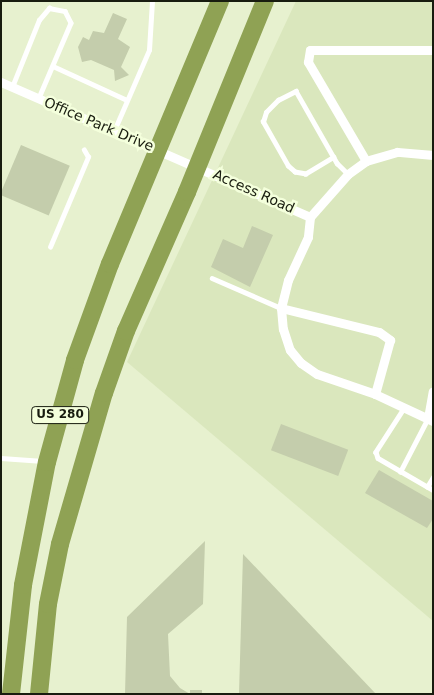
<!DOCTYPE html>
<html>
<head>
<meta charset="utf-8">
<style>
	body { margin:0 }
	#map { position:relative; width:434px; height:695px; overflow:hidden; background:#e7f1cf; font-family:"DejaVu Sans",sans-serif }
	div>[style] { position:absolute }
	.built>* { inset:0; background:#dae7bd }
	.building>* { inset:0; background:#c4cdac; transform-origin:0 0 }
	.lane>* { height:4.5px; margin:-2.25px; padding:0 2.25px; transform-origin:2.25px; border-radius:2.25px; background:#fff }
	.street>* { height:9px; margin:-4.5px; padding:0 4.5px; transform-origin:4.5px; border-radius:4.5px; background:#fff }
	.highway>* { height:18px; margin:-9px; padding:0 9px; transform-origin:9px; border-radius:9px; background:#8fa254 }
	span { translate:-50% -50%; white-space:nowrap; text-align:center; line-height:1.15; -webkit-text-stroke:5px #f4ffdc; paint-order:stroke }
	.shield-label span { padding:1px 4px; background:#f4ffdc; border:1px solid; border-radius:4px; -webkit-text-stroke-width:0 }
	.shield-label { font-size:12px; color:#181c0f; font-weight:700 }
	.street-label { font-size:14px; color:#181c0f }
	.frame { position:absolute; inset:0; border:2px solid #181c0f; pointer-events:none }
</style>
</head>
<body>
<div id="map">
	<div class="built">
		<i style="clip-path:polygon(296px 1px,433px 1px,433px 621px,127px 362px)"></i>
	</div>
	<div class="building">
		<i style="clip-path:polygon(113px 13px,127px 19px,118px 39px,130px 47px,121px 67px,129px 75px,115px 81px,114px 70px,91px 60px,82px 62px,78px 47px,83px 37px,89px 40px,93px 31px,104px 33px)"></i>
		<i style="left:21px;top:145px;width:53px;height:54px;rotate:23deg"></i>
		<i style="clip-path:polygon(252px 226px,273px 235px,250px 287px,211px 267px,223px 239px,243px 248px)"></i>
		<i style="left:281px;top:424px;width:72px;height:28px;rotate:21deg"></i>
		<i style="clip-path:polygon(379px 470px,433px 501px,433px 519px,427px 528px,365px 493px)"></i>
		<i style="clip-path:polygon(205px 541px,203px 604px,168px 634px,170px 676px,180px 688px,190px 694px,125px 694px,127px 617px)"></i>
		<i style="clip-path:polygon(243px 554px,376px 694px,239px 694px)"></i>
		<i style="left:190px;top:690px;width:12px;height:4px"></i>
	</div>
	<div class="lane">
		<i style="left:53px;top:66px;width:81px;rotate:24.7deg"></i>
		<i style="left:12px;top:87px;width:72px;rotate:-68.1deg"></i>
		<i style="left:39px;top:20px;width:16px;rotate:-50deg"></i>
		<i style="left:49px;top:8px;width:16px;rotate:11deg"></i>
		<i style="left:65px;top:11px;width:13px;rotate:63deg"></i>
		<i style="left:71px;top:23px;width:82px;rotate:113.1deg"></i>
		<i style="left:114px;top:131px;width:88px;rotate:-66.6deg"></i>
		<i style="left:149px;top:50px;width:49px;rotate:-86.5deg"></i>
		<i style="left:334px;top:157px;width:33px;rotate:149deg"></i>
		<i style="left:306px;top:174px;width:11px;rotate:-170deg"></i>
		<i style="left:295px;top:172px;width:9px;rotate:-139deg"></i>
		<i style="left:288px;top:166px;width:51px;rotate:-119.6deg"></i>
		<i style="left:263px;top:122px;width:10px;rotate:-73deg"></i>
		<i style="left:266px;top:112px;width:17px;rotate:-45deg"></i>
		<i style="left:278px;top:100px;width:20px;rotate:-27deg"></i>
		<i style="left:296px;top:91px;width:83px;rotate:60.3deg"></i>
		<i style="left:337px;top:163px;width:16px;rotate:45deg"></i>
		<i style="left:50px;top:247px;width:98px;rotate:-67.1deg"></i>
		<i style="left:88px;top:157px;width:8px;rotate:-120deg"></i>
		<i style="left:212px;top:278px;width:75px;rotate:23.5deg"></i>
		<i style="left:405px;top:407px;width:54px;rotate:122.8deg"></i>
		<i style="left:376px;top:452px;width:6px;rotate:72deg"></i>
		<i style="left:378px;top:458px;width:64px;rotate:30.2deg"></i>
		<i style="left:1px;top:458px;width:42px;rotate:4.1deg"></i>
		<i style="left:400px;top:472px;width:61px;rotate:-62.6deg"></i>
		<i style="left:427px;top:487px;width:12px;rotate:-59deg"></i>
	</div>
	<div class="street">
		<i style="left:1px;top:82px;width:337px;rotate:23.6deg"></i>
		<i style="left:433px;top:155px;width:36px;rotate:-175deg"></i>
		<i style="left:397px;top:152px;width:32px;rotate:164deg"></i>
		<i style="left:366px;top:161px;width:22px;rotate:144deg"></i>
		<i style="left:348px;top:174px;width:57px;rotate:131.5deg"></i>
		<i style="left:310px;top:217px;width:20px;rotate:96deg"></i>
		<i style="left:308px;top:237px;width:47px;rotate:114.9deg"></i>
		<i style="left:288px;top:280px;width:29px;rotate:104deg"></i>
		<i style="left:281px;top:308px;width:21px;rotate:85deg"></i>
		<i style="left:283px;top:329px;width:22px;rotate:72deg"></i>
		<i style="left:290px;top:350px;width:17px;rotate:50deg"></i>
		<i style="left:301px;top:363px;width:19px;rotate:35deg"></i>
		<i style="left:317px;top:374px;width:61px;rotate:19deg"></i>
		<i style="left:375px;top:394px;width:64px;rotate:25deg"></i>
		<i style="left:366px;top:161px;width:115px;rotate:-120.4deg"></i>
		<i style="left:308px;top:62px;width:12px;rotate:-81deg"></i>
		<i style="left:310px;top:50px;width:123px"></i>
		<i style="left:281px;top:308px;width:101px;rotate:13.8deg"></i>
		<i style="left:379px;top:332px;width:14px;rotate:36deg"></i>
		<i style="left:390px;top:340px;width:56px;rotate:105.5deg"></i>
		<i style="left:428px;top:418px;width:27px;rotate:-80deg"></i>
	</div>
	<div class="highway">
		<i style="left:11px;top:694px;width:110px;rotate:-83.7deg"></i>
		<i style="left:23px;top:585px;width:125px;rotate:-79deg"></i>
		<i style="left:47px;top:462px;width:106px;rotate:-74.6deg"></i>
		<i style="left:75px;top:360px;width:102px;rotate:-70deg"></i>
		<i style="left:110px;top:264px;width:285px;rotate:-67.3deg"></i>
		<i style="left:39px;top:694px;width:90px;rotate:-84.3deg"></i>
		<i style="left:48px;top:604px;width:61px;rotate:-78.7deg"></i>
		<i style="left:60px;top:544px;width:157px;rotate:-73.8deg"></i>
		<i style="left:104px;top:393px;width:66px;rotate:-70.5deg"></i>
		<i style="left:126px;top:331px;width:152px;rotate:-66.3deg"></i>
		<i style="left:187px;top:192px;width:206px;rotate:-67.8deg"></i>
	</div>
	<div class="shield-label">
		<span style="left:60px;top:415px">US 280</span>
	</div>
	<div class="street-label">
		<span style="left:99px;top:124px;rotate:23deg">Office Park Drive</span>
		<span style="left:254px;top:191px;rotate:24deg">Access Road</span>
	</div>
	<div class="frame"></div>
</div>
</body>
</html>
